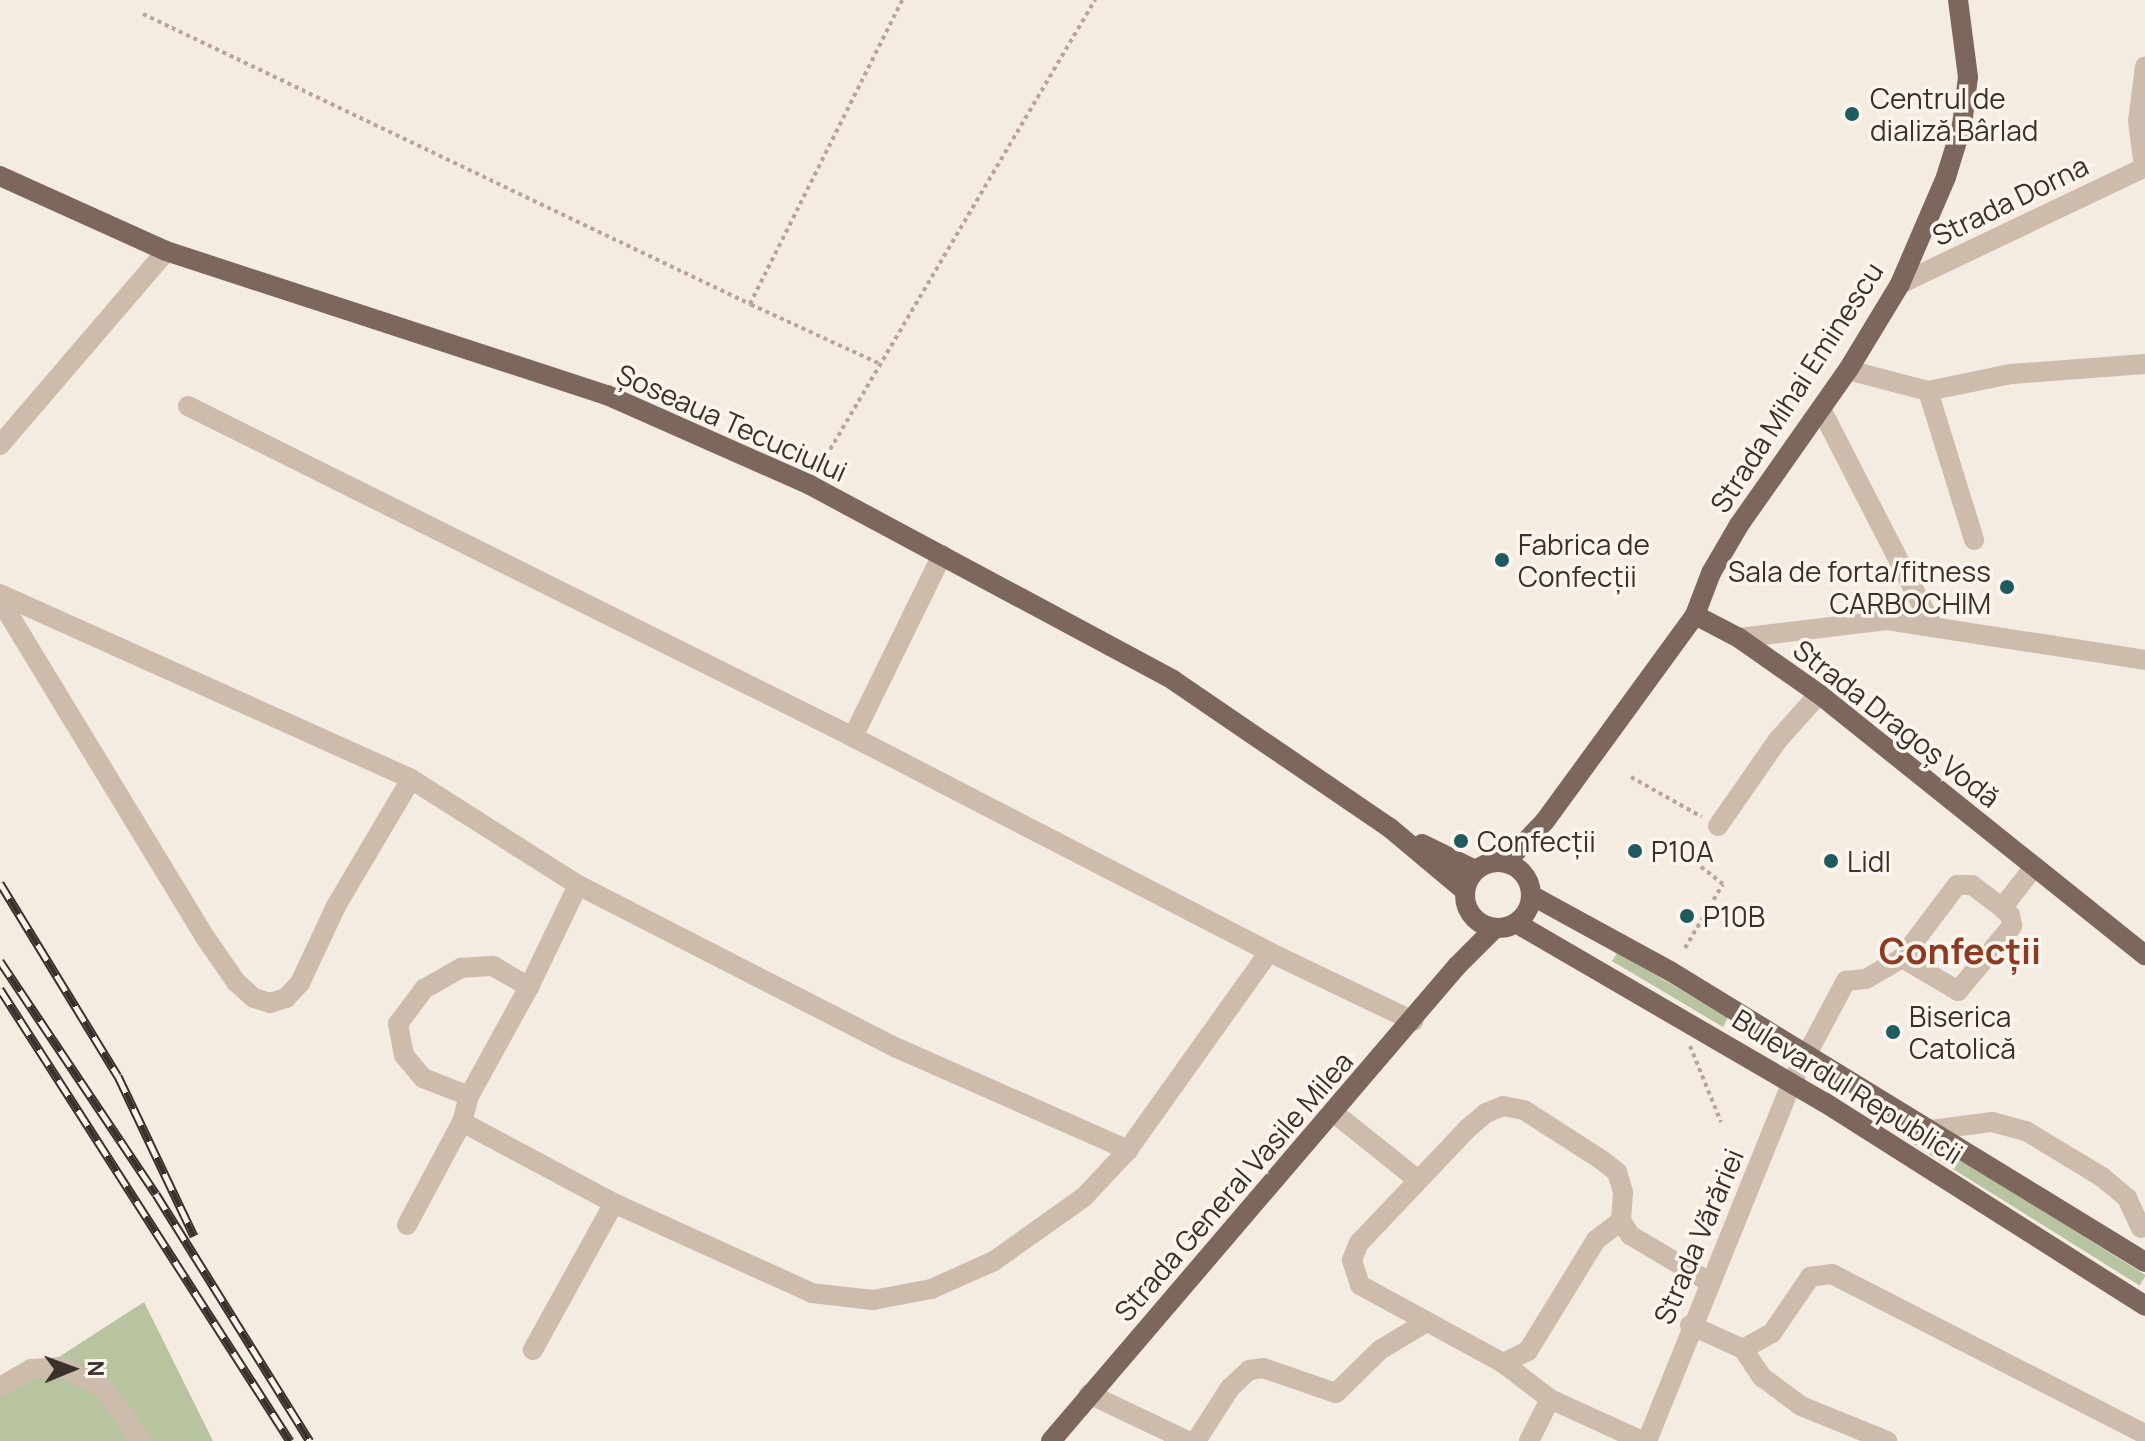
<!DOCTYPE html>
<html>
<head>
<meta charset="utf-8">
<style>
	body { margin:0 }
	#map { position:relative; width:2145px; height:1441px; overflow:hidden; background:#f4ebe1; font-family:Manrope,sans-serif }
	div>[style] { position:absolute }
	.green>* { inset:0; background:#b8c4a0; transform-origin:0 0 }
	.path>* { height:4px; margin-top:-2px; transform-origin:0; background:repeating-linear-gradient(90deg,#b9a596 0 4px,transparent 0 8px) }
	.minor>* { height:20px; margin:-10px; padding:0 10px; transform-origin:10px; border-radius:10px; background:#cdbbac }
	.major>* { height:20px; margin:-10px; padding:0 10px; transform-origin:10px; border-radius:10px; background:#7d675c }
	.major>.ring { margin:-10px; padding:0; box-sizing:content-box; background:none; border:20px solid #7d675c; border-radius:50% }
	.rail>* { height:9px; margin-top:-4.5px; transform-origin:0; background:repeating-linear-gradient(90deg,#fbf5ee 0 18px,#3b302b 0 36px); box-sizing:border-box; border-block:2px solid #3b302b }
	.dots>* { width:22px; height:22px; translate:-50% -50%; box-sizing:border-box; border:4px solid #fbf5ee; border-radius:50% }
	span { translate:-50% -50%; white-space:nowrap; text-align:center; line-height:1.15; -webkit-text-stroke:7px #fbf5ee; paint-order:stroke }
	.poi-label { font-size:28px; color:#3b302b }
	.left { translate:0 -50%; text-align:left }
	.right { translate:-100% -50%; text-align:right }
	.street-label { font-size:28px; color:#3b302b }
	.district-label { font-size:36px; color:#8c3b22; font-weight:700 }
	.north { position:absolute; left:32px; top:1329px; width:80px; height:80px; -webkit-text-stroke:6px #fbf5ee; paint-order:stroke; rotate:89deg; font-size:22px; font-weight:700; line-height:32px; text-align:center; color:#3b302b }
	.north::after { content:''; display:block; margin:auto; width:28px; height:36px; background:#3b302b; clip-path:polygon(50% 0,100% 100%,50% 72%,0 100%) }
</style>
</head>
<body>
<div id="map">
	<div class="green">
		<i style="clip-path:polygon(1617px 953px,1728px 1017px,1723px 1027px,1612px 961px)"></i>
		<i style="left:1899px;top:1121px;width:291px;height:12px;rotate:32deg"></i>
		<i style="clip-path:polygon(144px 1302px,213px 1441px,0 1441px,0 1395px)"></i>
	</div>
	<div class="path">
		<i style="left:143px;top:14px;width:673px;rotate:25.54deg"></i>
		<i style="left:878px;top:363px;width:141px;rotate:-155.3deg"></i>
		<i style="left:750px;top:304px;width:340px;rotate:-63.4deg"></i>
		<i style="left:818px;top:470px;width:546px;rotate:-59.49deg"></i>
		<i style="left:1631px;top:777px;width:81px;rotate:29.4deg"></i>
		<i style="left:1685px;top:948px;width:74px;rotate:-59.3deg"></i>
		<i style="left:1723px;top:884px;width:34px;rotate:-142deg"></i>
		<i style="left:1696px;top:863px;width:24px;rotate:-60deg"></i>
		<i style="left:1690px;top:1046px;width:82px;rotate:67.8deg"></i>
	</div>
	<div class="minor">
		<i style="left:2144px;top:167px;width:46px;rotate:-97.4deg"></i>
		<i style="left:2138px;top:121px;width:55px;rotate:-82.7deg"></i>
		<i style="left:1900px;top:284px;width:272px;rotate:-25.5deg"></i>
		<i style="left:1848px;top:370px;width:83px;rotate:14.7deg"></i>
		<i style="left:1928px;top:391px;width:85px;rotate:-11.6deg"></i>
		<i style="left:2011px;top:374px;width:134px;rotate:-4.3deg"></i>
		<i style="left:1928px;top:391px;width:156px;rotate:72.8deg"></i>
		<i style="left:188px;top:406px;width:743px;rotate:26.46deg"></i>
		<i style="left:1821px;top:409px;width:241px;rotate:62.8deg"></i>
		<i style="left:0;top:445px;width:255px;rotate:-49.4deg"></i>
		<i style="left:942px;top:555px;width:203px;rotate:116.1deg"></i>
		<i style="left:853px;top:737px;width:468px;rotate:27.3deg"></i>
		<i style="left:1269px;top:952px;width:243px;rotate:125.5deg"></i>
		<i style="left:0;top:594px;width:451px;rotate:24.2deg"></i>
		<i style="left:411px;top:779px;width:198px;rotate:32.4deg"></i>
		<i style="left:578px;top:885px;width:358px;rotate:27.1deg"></i>
		<i style="left:897px;top:1048px;width:253px;rotate:23.8deg"></i>
		<i style="left:1128px;top:1150px;width:64px;rotate:133.1deg"></i>
		<i style="left:1084px;top:1197px;width:110px;rotate:144.6deg"></i>
		<i style="left:994px;top:1261px;width:69px;rotate:156deg"></i>
		<i style="left:931px;top:1289px;width:59px;rotate:169.3deg"></i>
		<i style="left:873px;top:1300px;width:61px;rotate:-173.5deg"></i>
		<i style="left:812px;top:1293px;width:217px;rotate:-155.6deg"></i>
		<i style="left:614px;top:1203px;width:168px;rotate:118.9deg"></i>
		<i style="left:0;top:600px;width:394px;rotate:58.7deg"></i>
		<i style="left:205px;top:937px;width:55px;rotate:55.4deg"></i>
		<i style="left:236px;top:982px;width:24px;rotate:42deg"></i>
		<i style="left:254px;top:998px;width:17px;rotate:17deg"></i>
		<i style="left:270px;top:1003px;width:17px;rotate:-17deg"></i>
		<i style="left:286px;top:998px;width:21px;rotate:-47deg"></i>
		<i style="left:300px;top:983px;width:85px;rotate:-64.9deg"></i>
		<i style="left:336px;top:906px;width:147px;rotate:-59.4deg"></i>
		<i style="left:1739px;top:638px;width:149px;rotate:-6.9deg"></i>
		<i style="left:1887px;top:620px;width:261px;rotate:8.8deg"></i>
		<i style="left:1718px;top:826px;width:103px;rotate:-55.2deg"></i>
		<i style="left:1777px;top:741px;width:63px;rotate:-48.2deg"></i>
		<i style="left:1269px;top:952px;width:160px;rotate:25.6deg"></i>
		<i style="left:1902px;top:958px;width:65px;rotate:30.5deg"></i>
		<i style="left:1958px;top:991px;width:85px;rotate:-50.3deg"></i>
		<i style="left:2012px;top:926px;width:11px;rotate:-100deg"></i>
		<i style="left:2010px;top:915px;width:11px;rotate:-139deg"></i>
		<i style="left:469px;top:1096px;width:124px;rotate:-61.2deg"></i>
		<i style="left:1503px;top:1106px;width:21px;rotate:11deg"></i>
		<i style="left:1524px;top:1110px;width:94px;rotate:32.8deg"></i>
		<i style="left:1603px;top:1161px;width:18px;rotate:38deg"></i>
		<i style="left:1617px;top:1172px;width:21px;rotate:73deg"></i>
		<i style="left:1623px;top:1192px;width:29px;rotate:94deg"></i>
		<i style="left:1621px;top:1221px;width:31px;rotate:143deg"></i>
		<i style="left:1596px;top:1240px;width:130px;rotate:121.5deg"></i>
		<i style="left:1528px;top:1351px;width:28px;rotate:154deg"></i>
		<i style="left:1503px;top:1363px;width:163px;rotate:-151.4deg"></i>
		<i style="left:1360px;top:1285px;width:26px;rotate:-108deg"></i>
		<i style="left:1352px;top:1260px;width:18px;rotate:-68deg"></i>
		<i style="left:1359px;top:1243px;width:157px;rotate:-46.5deg"></i>
		<i style="left:1467px;top:1129px;width:25px;rotate:-40deg"></i>
		<i style="left:1486px;top:1113px;width:18px;rotate:-22deg"></i>
		<i style="left:1333px;top:1112px;width:109px;rotate:38.7deg"></i>
		<i style="left:462px;top:1122px;width:27px;rotate:-75deg"></i>
		<i style="left:469px;top:1096px;width:49px;rotate:-158.6deg"></i>
		<i style="left:423px;top:1078px;width:30px;rotate:-130deg"></i>
		<i style="left:404px;top:1055px;width:32px;rotate:-101deg"></i>
		<i style="left:398px;top:1024px;width:44px;rotate:-53.4deg"></i>
		<i style="left:424px;top:989px;width:43px;rotate:-29.6deg"></i>
		<i style="left:461px;top:968px;width:32px;rotate:-4deg"></i>
		<i style="left:493px;top:966px;width:42px;rotate:30.3deg"></i>
		<i style="left:529px;top:987px;width:113px;rotate:-64.3deg"></i>
		<i style="left:1931px;top:1130px;width:62px;rotate:-7.5deg"></i>
		<i style="left:1992px;top:1122px;width:35px;rotate:15deg"></i>
		<i style="left:2026px;top:1131px;width:89px;rotate:31.2deg"></i>
		<i style="left:2102px;top:1177px;width:33px;rotate:40deg"></i>
		<i style="left:2127px;top:1198px;width:33px;rotate:65deg"></i>
		<i style="left:1621px;top:1221px;width:17px;rotate:57deg"></i>
		<i style="left:1630px;top:1235px;width:92px;rotate:30.7deg"></i>
		<i style="left:407px;top:1225px;width:117px;rotate:-61.9deg"></i>
		<i style="left:462px;top:1122px;width:172px;rotate:28.1deg"></i>
		<i style="left:1690px;top:1325px;width:58px;rotate:24.4deg"></i>
		<i style="left:1743px;top:1349px;width:34px;rotate:56deg"></i>
		<i style="left:1762px;top:1377px;width:49px;rotate:36.6deg"></i>
		<i style="left:1801px;top:1406px;width:93px;rotate:22.1deg"></i>
		<i style="left:1743px;top:1349px;width:33px;rotate:-29deg"></i>
		<i style="left:1772px;top:1333px;width:68px;rotate:-55.8deg"></i>
		<i style="left:1810px;top:1277px;width:22px;rotate:-8deg"></i>
		<i style="left:1832px;top:1274px;width:352px;rotate:27.1deg"></i>
		<i style="left:1503px;top:1363px;width:59px;rotate:37.5deg"></i>
		<i style="left:1550px;top:1399px;width:101px;rotate:24.5deg"></i>
		<i style="left:0;top:1387px;width:36px;rotate:-30deg"></i>
		<i style="left:31px;top:1369px;width:29px;rotate:-4deg"></i>
		<i style="left:60px;top:1367px;width:47px;rotate:24.9deg"></i>
		<i style="left:103px;top:1387px;width:66px;rotate:54.9deg"></i>
		<i style="left:1089px;top:1394px;width:110px;rotate:25.4deg"></i>
		<i style="left:1196px;top:1441px;width:63px;rotate:-57.3deg"></i>
		<i style="left:1230px;top:1388px;width:26px;rotate:-43deg"></i>
		<i style="left:1249px;top:1370px;width:14px;rotate:-8deg"></i>
		<i style="left:1263px;top:1368px;width:77px;rotate:18.9deg"></i>
		<i style="left:1336px;top:1393px;width:62px;rotate:-44.3deg"></i>
		<i style="left:1380px;top:1350px;width:50px;rotate:-31.2deg"></i>
		<i style="left:1529px;top:1441px;width:47px;rotate:-63.4deg"></i>
		<i style="left:1647px;top:1441px;width:387px;rotate:-68deg"></i>
		<i style="left:1792px;top:1082px;width:115px;rotate:-61.9deg"></i>
		<i style="left:1846px;top:981px;width:20px;rotate:-6deg"></i>
		<i style="left:1866px;top:979px;width:42px;rotate:-30.3deg"></i>
		<i style="left:1902px;top:958px;width:91px;rotate:-53deg"></i>
		<i style="left:1957px;top:885px;width:15px"></i>
		<i style="left:1972px;top:885px;width:38px;rotate:37deg"></i>
		<i style="left:2002px;top:908px;width:52px;rotate:-52deg"></i>
	</div>
	<div class="major">
		<i style="left:0;top:176px;width:182px;rotate:24.3deg"></i>
		<i style="left:166px;top:251px;width:464px;rotate:18.1deg"></i>
		<i style="left:607px;top:395px;width:222px;rotate:23.9deg"></i>
		<i style="left:810px;top:485px;width:412px;rotate:28.2deg"></i>
		<i style="left:1173px;top:680px;width:263px;rotate:34.3deg"></i>
		<i style="left:1390px;top:828px;width:97px;rotate:40deg"></i>
		<i style="left:1695px;top:615px;width:50px;rotate:27.6deg"></i>
		<i style="left:1739px;top:638px;width:98px;rotate:35deg"></i>
		<i style="left:1819px;top:694px;width:418px;rotate:38.7deg"></i>
		<i style="left:1422px;top:844px;width:59px;rotate:26.1deg"></i>
		<i class="ring" style="left:1465px;top:862px;width:46px;height:46px"></i>
		<i style="left:1506px;top:862px;width:57px;rotate:-46.4deg"></i>
		<i style="left:1545px;top:821px;width:255px;rotate:-53.9deg"></i>
		<i style="left:1695px;top:615px;width:45px;rotate:-69.1deg"></i>
		<i style="left:1711px;top:573px;width:56px;rotate:-59.7deg"></i>
		<i style="left:1739px;top:525px;width:189px;rotate:-54.9deg"></i>
		<i style="left:1848px;top:370px;width:100px;rotate:-58.8deg"></i>
		<i style="left:1900px;top:284px;width:116px;rotate:-66.7deg"></i>
		<i style="left:1946px;top:177px;width:54px;rotate:-72.9deg"></i>
		<i style="left:1962px;top:125px;width:48px;rotate:-82.9deg"></i>
		<i style="left:1968px;top:77px;width:78px;rotate:-97.4deg"></i>
		<i style="left:1531px;top:895px;width:158px;rotate:28.7deg"></i>
		<i style="left:1670px;top:971px;width:557px;rotate:31.49deg"></i>
		<i style="left:1516px;top:923px;width:356px;rotate:30.2deg"></i>
		<i style="left:1824px;top:1102px;width:380px;rotate:32.4deg"></i>
		<i style="left:1051px;top:1441px;width:625px;rotate:-49.48deg"></i>
		<i style="left:1457px;top:966px;width:54px;rotate:-45deg"></i>
	</div>
	<div class="rail">
		<i style="left:0;top:883px;width:226px;rotate:58.6deg"></i>
		<i style="left:118px;top:1076px;width:177px;rotate:64.6deg"></i>
		<i style="left:0;top:961px;width:280px;rotate:56.2deg"></i>
		<i style="left:156px;top:1194px;width:291px;rotate:58.1deg"></i>
		<i style="left:0;top:989px;width:537px;rotate:57.32deg"></i>
	</div>
	<div class="dots">
		<i style="left:1852px;top:114px;background:#1f5a5e"></i>
		<i style="left:1502px;top:560px;background:#1f5a5e"></i>
		<i style="left:2007px;top:587px;background:#1f5a5e"></i>
		<i style="left:1461px;top:841px;background:#1f5a5e"></i>
		<i style="left:1635px;top:851px;background:#1f5a5e"></i>
		<i style="left:1831px;top:861px;background:#1f5a5e"></i>
		<i style="left:1687px;top:916px;background:#1f5a5e"></i>
		<i style="left:1893px;top:1032px;background:#1f5a5e"></i>
	</div>
	<div class="poi-label">
		<span class="left" style="left:1870px;top:114px">Centrul de<br>dializă Bârlad</span>
		<span class="left" style="left:1518px;top:560px">Fabrica de<br>Confecții</span>
		<span class="right" style="left:1991px;top:587px">Sala de forta/fitness<br>CARBOCHIM</span>
		<span class="left" style="left:1477px;top:841px">Confecții</span>
		<span class="left" style="left:1651px;top:851px">P10A</span>
		<span class="left" style="left:1847px;top:861px">Lidl</span>
		<span class="left" style="left:1703px;top:916px">P10B</span>
		<span class="left" style="left:1909px;top:1032px">Biserica<br>Catolică</span>
	</div>
	<div class="street-label">
		<span style="left:2010px;top:200px;rotate:-26deg">Strada Dorna</span>
		<span style="left:1796px;top:387px;rotate:-57deg">Strada Mihai Eminescu</span>
		<span style="left:732px;top:422px;rotate:24deg">Șoseaua Tecuciului</span>
		<span style="left:1897px;top:723px;rotate:38deg">Strada Dragoș Vodă</span>
		<span style="left:1848px;top:1086px;rotate:32deg">Bulevardul Republicii</span>
		<span style="left:1233px;top:1186px;rotate:-49deg">Strada General Vasile Milea</span>
		<span style="left:1698px;top:1236px;rotate:-67deg">Strada Vărăriei</span>
	</div>
	<div class="district-label">
		<span style="left:1960px;top:951px">Confecții</span>
	</div>
	<div class="north">N</div>
</div>
</body>
</html>
